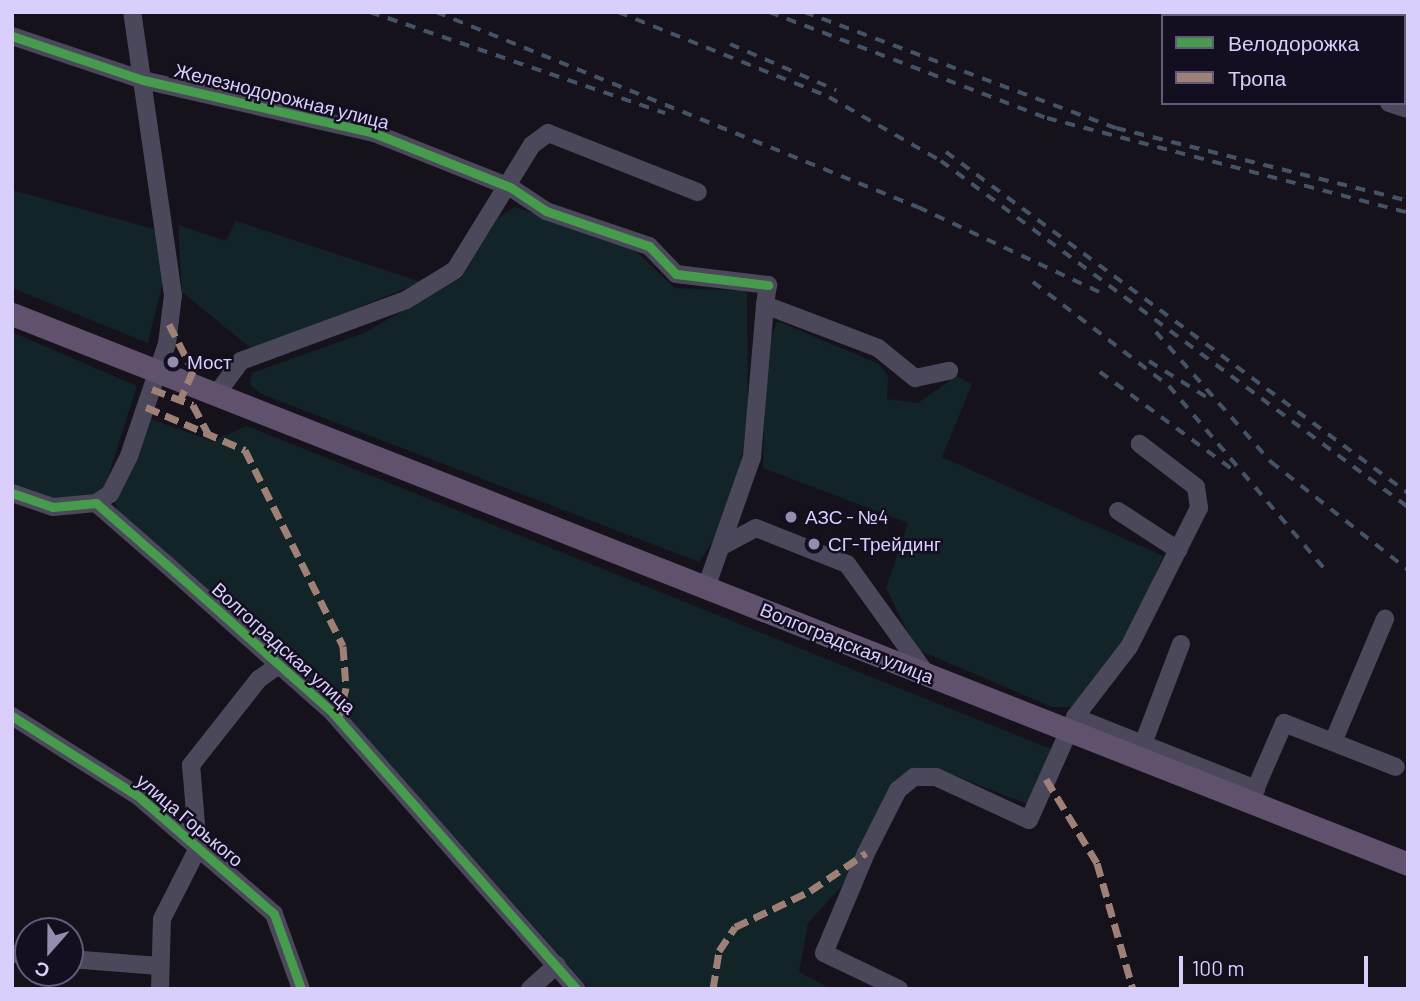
<!DOCTYPE html>
<html>
<head>
<meta charset="utf-8">
<style>
	body { margin:0 }
	#map { position:relative; width:1420px; height:1001px; overflow:hidden; background:#15121c; font-family:Barlow,sans-serif }
	div>[style] { position:absolute }
	.green>* { inset:0; background:#122427 }
	.minor>* { height:18px; margin:-9px; padding:0 9px; transform-origin:9px; border-radius:9px; background:#4b485c }
	.major>* { height:23px; margin:-11.5px; padding:0 11.5px; transform-origin:11.5px; border-radius:11.5px; background:#60526d }
	.rail>* { height:3.5px; margin-top:-1.75px; transform-origin:0; background:repeating-linear-gradient(90deg,#445365 0 10px,transparent 0 19px) }
	.quiet>* { height:7px; margin-top:-3.5px; transform-origin:0; background:repeating-linear-gradient(90deg,#9e8076 0 14px,transparent 0 21px) }
	.cycleway>* { height:9px; margin:-4.5px; padding:0 4.5px; transform-origin:4.5px; border-radius:4.5px; background:#469c4c }
	.dots>* { width:19px; height:19px; translate:-50% -50%; box-sizing:border-box; border:4px solid #130e20; border-radius:50% }
	span { translate:-50% -50%; white-space:nowrap; text-align:center; line-height:1.15; -webkit-text-stroke:5px #130e20; paint-order:stroke }
	.street-label { font-size:19px; color:#dacffc }
	.poi-label { font-size:19px; color:#dacffc }
	.left { translate:0 -50%; text-align:left }
	.frame { position:absolute; inset:0; border:14px solid #dacffc; pointer-events:none }
	.legend { position:absolute; left:1161px; top:14px; width:245px; height:91px; box-sizing:border-box; background:#130e20; border:2px solid #635b78; margin:0; padding:9px 12px; list-style:none; font-size:21px; color:#dacffc }
	.legend li { display:flex; align-items:center; gap:14px; height:35px }
	.legend b { width:35px; border:2px solid #635b78 }
	.north { position:absolute; left:14px; top:917px; width:70px; height:70px; box-sizing:border-box; background:#130e20; border:2px solid #635b78; border-radius:50%; rotate:201deg; font-size:19px; font-weight:700; line-height:28px; text-align:center; color:#dacffc }
	.north::after { content:''; display:block; margin:auto; width:24px; height:32px; background:#958dae; clip-path:polygon(50% 0,100% 100%,50% 72%,0 100%) }
	.scale { position:absolute; left:1179px; top:956px; width:189px; height:32px; box-sizing:border-box; border:4px solid #dacffc; border-top:0; padding-left:9px; font-size:21px; line-height:24px; white-space:nowrap; color:#dacffc; -webkit-text-stroke:5px #130e20; paint-order:stroke }
</style>
</head>
<body>
<div id="map">
	<div class="green">
		<i style="clip-path:polygon(12px 190px,154px 229px,165px 273px,148px 343px,12px 288px)"></i>
		<i style="clip-path:polygon(514px 207px,627px 243px,675px 288px,747px 291px,748px 432px,726px 521px,699px 562px,261px 394px,250px 384px,252px 373px,364px 333px,461px 278px,498px 218px)"></i>
		<i style="clip-path:polygon(236px 221px,421px 282px,253px 350px,182px 292px,178px 225px,226px 241px)"></i>
		<i style="clip-path:polygon(777px 321px,879px 364px,888px 376px,887px 399px,918px 403px,956px 376px,972px 384px,942px 457px,1163px 556px,1127px 639px,1073px 707px,1052px 707px,916px 649px,886px 588px,908px 523px,763px 468px,766px 352px)"></i>
		<i style="clip-path:polygon(12px 332px,137px 386px,103px 493px,50px 500px,12px 487px)"></i>
		<i style="clip-path:polygon(148px 418px,212px 441px,247px 426px,1051px 749px,1027px 804px,948px 773px,920px 771px,895px 784px,841px 887px,808px 923px,799px 972px,831px 989px,589px 989px,379px 752px,120px 517px,113px 498px)"></i>
	</div>
	<div class="minor">
		<i style="left:1192px;top:12px;width:15px;rotate:16deg"></i>
		<i style="left:12px;top:36px;width:138px;rotate:18.6deg"></i>
		<i style="left:143px;top:80px;width:237px;rotate:12.9deg"></i>
		<i style="left:374px;top:133px;width:146px;rotate:21.7deg"></i>
		<i style="left:510px;top:187px;width:43px;rotate:33.7deg"></i>
		<i style="left:546px;top:211px;width:109px;rotate:18.8deg"></i>
		<i style="left:649px;top:246px;width:39px;rotate:46deg"></i>
		<i style="left:676px;top:274px;width:93px;rotate:6.8deg"></i>
		<i style="left:768px;top:285px;width:20px;rotate:99deg"></i>
		<i style="left:765px;top:305px;width:121px;rotate:20.8deg"></i>
		<i style="left:878px;top:348px;width:48px;rotate:39deg"></i>
		<i style="left:915px;top:378px;width:35px;rotate:-12deg"></i>
		<i style="left:1389px;top:103px;width:20px;rotate:18deg"></i>
		<i style="left:215px;top:396px;width:44px;rotate:-53.4deg"></i>
		<i style="left:241px;top:361px;width:176px;rotate:-20.3deg"></i>
		<i style="left:406px;top:300px;width:57px;rotate:-31.5deg"></i>
		<i style="left:455px;top:270px;width:147px;rotate:-58.4deg"></i>
		<i style="left:532px;top:145px;width:20px;rotate:-37deg"></i>
		<i style="left:548px;top:133px;width:161px;rotate:21.5deg"></i>
		<i style="left:12px;top:493px;width:43px;rotate:18.9deg"></i>
		<i style="left:53px;top:507px;width:43px;rotate:-5.3deg"></i>
		<i style="left:96px;top:503px;width:93px;rotate:41.1deg"></i>
		<i style="left:166px;top:564px;width:224px;rotate:41.7deg"></i>
		<i style="left:333px;top:713px;width:368px;rotate:48.6deg"></i>
		<i style="left:96px;top:503px;width:17px;rotate:-33deg"></i>
		<i style="left:110px;top:494px;width:42px;rotate:-63.4deg"></i>
		<i style="left:129px;top:456px;width:118px;rotate:-71.3deg"></i>
		<i style="left:167px;top:344px;width:49px;rotate:-83deg"></i>
		<i style="left:173px;top:295px;width:286px;rotate:-98.2deg"></i>
		<i style="left:1118px;top:511px;width:72px;rotate:33deg"></i>
		<i style="left:722px;top:546px;width:38px;rotate:-28deg"></i>
		<i style="left:756px;top:528px;width:98px;rotate:21.6deg"></i>
		<i style="left:847px;top:564px;width:137px;rotate:54.2deg"></i>
		<i style="left:707px;top:585px;width:136px;rotate:-70.6deg"></i>
		<i style="left:752px;top:457px;width:153px;rotate:-85.1deg"></i>
		<i style="left:12px;top:716px;width:149px;rotate:32.4deg"></i>
		<i style="left:138px;top:796px;width:180px;rotate:40.9deg"></i>
		<i style="left:274px;top:914px;width:80px;rotate:70.2deg"></i>
		<i style="left:1075px;top:717px;width:88px;rotate:-52.4deg"></i>
		<i style="left:1129px;top:647px;width:156px;rotate:-63.3deg"></i>
		<i style="left:1199px;top:508px;width:21px;rotate:-98deg"></i>
		<i style="left:1196px;top:487px;width:71px;rotate:-142.5deg"></i>
		<i style="left:1333px;top:742px;width:134px;rotate:-67.1deg"></i>
		<i style="left:1143px;top:744px;width:107px;rotate:-69.2deg"></i>
		<i style="left:1251px;top:799px;width:83px;rotate:-66.5deg"></i>
		<i style="left:1284px;top:723px;width:120px;rotate:21.4deg"></i>
		<i style="left:12px;top:954px;width:16px;rotate:4deg"></i>
		<i style="left:70px;top:959px;width:89px;rotate:4.5deg"></i>
		<i style="left:160px;top:989px;width:70px;rotate:-88.4deg"></i>
		<i style="left:162px;top:919px;width:80px;rotate:-63.1deg"></i>
		<i style="left:198px;top:848px;width:83px;rotate:-94.8deg"></i>
		<i style="left:191px;top:765px;width:110px;rotate:-51.7deg"></i>
		<i style="left:259px;top:679px;width:24px;rotate:-35deg"></i>
		<i style="left:530px;top:989px;width:36px;rotate:-42deg"></i>
		<i style="left:899px;top:989px;width:83px;rotate:-154.4deg"></i>
		<i style="left:824px;top:953px;width:108px;rotate:-67.2deg"></i>
		<i style="left:866px;top:853px;width:71px;rotate:-63.1deg"></i>
		<i style="left:898px;top:790px;width:21px;rotate:-39deg"></i>
		<i style="left:914px;top:777px;width:22px"></i>
		<i style="left:936px;top:777px;width:102px;rotate:24.8deg"></i>
		<i style="left:1029px;top:820px;width:113px;rotate:-65.9deg"></i>
		<i style="left:1075px;top:717px;width:195px;rotate:21.7deg"></i>
	</div>
	<div class="major">
		<i style="left:12px;top:314px;width:1500px;rotate:21.5deg"></i>
	</div>
	<div class="rail">
		<i style="left:370px;top:12px;width:312px;rotate:18.9deg"></i>
		<i style="left:436px;top:12px;width:520px;rotate:22.03deg"></i>
		<i style="left:918px;top:207px;width:205px;rotate:25.1deg"></i>
		<i style="left:618px;top:12px;width:227px;rotate:21.9deg"></i>
		<i style="left:829px;top:97px;width:129px;rotate:29.7deg"></i>
		<i style="left:941px;top:161px;width:581px;rotate:36.53deg"></i>
		<i style="left:769px;top:12px;width:298px;rotate:20.9deg"></i>
		<i style="left:1047px;top:118px;width:373px;rotate:14.7deg"></i>
		<i style="left:804px;top:12px;width:333px;rotate:20.4deg"></i>
		<i style="left:1116px;top:128px;width:301px;rotate:14deg"></i>
		<i style="left:730px;top:44px;width:116px;rotate:23.5deg"></i>
		<i style="left:946px;top:152px;width:574px;rotate:36.43deg"></i>
		<i style="left:1033px;top:282px;width:171px;rotate:37.4deg"></i>
		<i style="left:1169px;top:386px;width:245px;rotate:49.6deg"></i>
		<i style="left:1156px;top:332px;width:174px;rotate:48.5deg"></i>
		<i style="left:1271px;top:462px;width:174px;rotate:38.2deg"></i>
		<i style="left:1149px;top:361px;width:70px;rotate:32.1deg"></i>
		<i style="left:1100px;top:372px;width:164px;rotate:36.3deg"></i>
	</div>
	<div class="quiet">
		<i style="left:169px;top:324px;width:53px;rotate:62.9deg"></i>
		<i style="left:193px;top:371px;width:32px;rotate:114deg"></i>
		<i style="left:152px;top:389px;width:44px;rotate:21.3deg"></i>
		<i style="left:193px;top:405px;width:34px;rotate:62deg"></i>
		<i style="left:146px;top:407px;width:108px;rotate:23.5deg"></i>
		<i style="left:245px;top:450px;width:219px;rotate:63.4deg"></i>
		<i style="left:343px;top:646px;width:42px;rotate:85.9deg"></i>
		<i style="left:346px;top:688px;width:32px;rotate:104deg"></i>
		<i style="left:1046px;top:779px;width:98px;rotate:58.7deg"></i>
		<i style="left:1097px;top:863px;width:131px;rotate:74.1deg"></i>
		<i style="left:713px;top:989px;width:38px;rotate:-81deg"></i>
		<i style="left:719px;top:951px;width:29px;rotate:-56deg"></i>
		<i style="left:735px;top:927px;width:83px;rotate:-25.6deg"></i>
		<i style="left:810px;top:891px;width:68px;rotate:-34.2deg"></i>
	</div>
	<div class="cycleway">
		<i style="left:12px;top:36px;width:138px;rotate:18.6deg"></i>
		<i style="left:143px;top:80px;width:237px;rotate:12.9deg"></i>
		<i style="left:374px;top:133px;width:146px;rotate:21.7deg"></i>
		<i style="left:510px;top:187px;width:43px;rotate:33.7deg"></i>
		<i style="left:546px;top:211px;width:109px;rotate:18.8deg"></i>
		<i style="left:649px;top:246px;width:39px;rotate:46deg"></i>
		<i style="left:676px;top:274px;width:93px;rotate:6.8deg"></i>
		<i style="left:12px;top:493px;width:43px;rotate:18.9deg"></i>
		<i style="left:53px;top:507px;width:43px;rotate:-5.3deg"></i>
		<i style="left:96px;top:503px;width:93px;rotate:41.1deg"></i>
		<i style="left:166px;top:564px;width:224px;rotate:41.7deg"></i>
		<i style="left:333px;top:713px;width:368px;rotate:48.6deg"></i>
		<i style="left:12px;top:716px;width:149px;rotate:32.4deg"></i>
		<i style="left:138px;top:796px;width:180px;rotate:40.9deg"></i>
		<i style="left:274px;top:914px;width:80px;rotate:70.2deg"></i>
	</div>
	<div class="dots">
		<i style="left:173px;top:362px;background:#958dae"></i>
		<i style="left:791px;top:517px;background:#958dae"></i>
		<i style="left:814px;top:544px;background:#958dae"></i>
	</div>
	<div class="street-label">
		<span style="left:282px;top:96px;rotate:14deg">Железнодорожная улица</span>
		<span style="left:847px;top:643px;rotate:22deg">Волгоградская улица</span>
		<span style="left:284px;top:648px;rotate:42deg">Волгоградская улица</span>
		<span style="left:190px;top:820px;rotate:40deg">улица Горького</span>
	</div>
	<div class="poi-label">
		<span class="left" style="left:187px;top:362px">Мост</span>
		<span class="left" style="left:805px;top:517px">АЗС - №4</span>
		<span class="left" style="left:828px;top:544px">СГ-Трейдинг</span>
	</div>
	<div class="frame"></div>
	<ul class="legend">
	<li><b style="height:9px;background:#469c4c"></b>Велодорожка</li>
	<li><b style="height:9px;background:#9e8076"></b>Тропа</li>
	</ul>
	<div class="north">С</div>
	<div class="scale">100 m</div>
</div>
</body>
</html>
